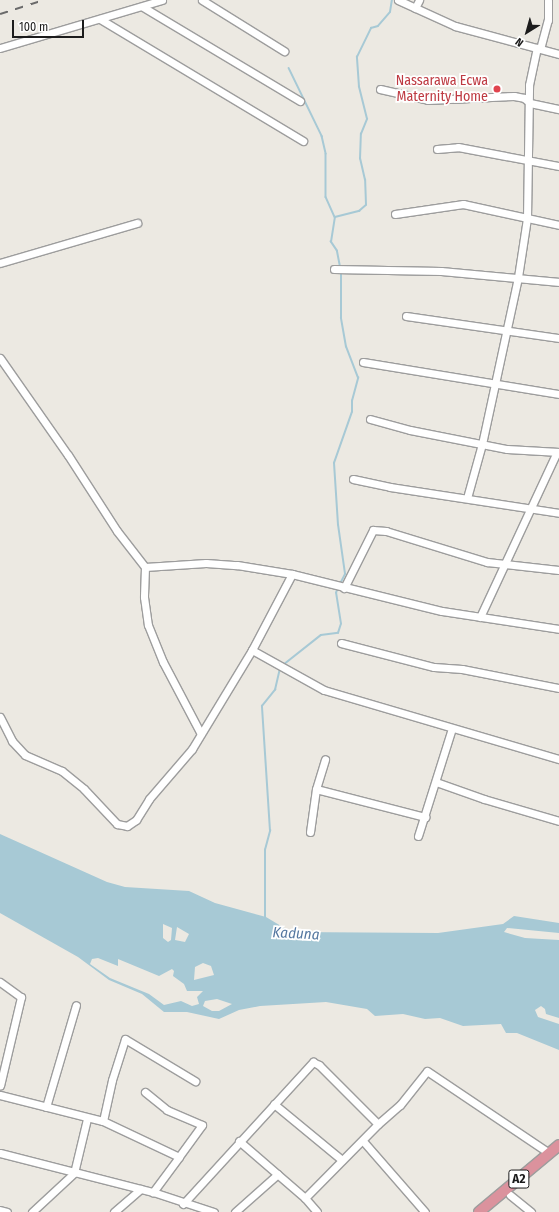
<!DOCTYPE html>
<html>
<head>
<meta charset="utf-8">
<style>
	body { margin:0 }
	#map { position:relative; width:559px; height:1212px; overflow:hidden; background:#ece9e2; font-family:"Fira Sans Condensed",sans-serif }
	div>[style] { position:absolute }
	.water>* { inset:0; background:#a7c9d5 }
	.stream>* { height:1.5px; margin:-0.75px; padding:0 0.75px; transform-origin:0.75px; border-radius:0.75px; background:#a7c9d5 }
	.roads { filter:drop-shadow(1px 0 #9d9d9d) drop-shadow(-1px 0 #9d9d9d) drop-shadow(0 1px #9d9d9d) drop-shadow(0 -1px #9d9d9d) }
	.minor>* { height:7px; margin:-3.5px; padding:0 3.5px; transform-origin:3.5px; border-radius:3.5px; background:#fff }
	.highway>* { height:10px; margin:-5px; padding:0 5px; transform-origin:5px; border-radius:5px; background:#db929d }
	.rail>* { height:1.5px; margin-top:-0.75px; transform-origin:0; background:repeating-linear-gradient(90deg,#6a6a6a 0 8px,transparent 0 16px) }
	.dots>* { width:11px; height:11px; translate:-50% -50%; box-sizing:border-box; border:2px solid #fff; border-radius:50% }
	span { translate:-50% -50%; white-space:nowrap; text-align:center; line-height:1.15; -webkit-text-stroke:3.5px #fff; paint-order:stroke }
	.shield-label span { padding:1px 3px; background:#fff; border:1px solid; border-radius:3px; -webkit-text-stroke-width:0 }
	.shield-label { font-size:13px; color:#1c1c1c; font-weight:700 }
	.health-label { font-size:14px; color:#be3a42 }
	.right { translate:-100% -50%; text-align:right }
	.water-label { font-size:15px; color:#5477a0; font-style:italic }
	.north { position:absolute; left:507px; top:12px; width:40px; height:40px; -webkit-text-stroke:3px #fff; paint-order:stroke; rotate:217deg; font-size:11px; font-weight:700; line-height:16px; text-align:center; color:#1c1c1c }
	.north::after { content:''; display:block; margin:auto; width:14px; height:18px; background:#1c1c1c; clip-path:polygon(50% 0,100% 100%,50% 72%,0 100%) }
	.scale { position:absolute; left:12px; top:20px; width:72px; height:18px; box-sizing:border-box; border:2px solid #1c1c1c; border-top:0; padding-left:5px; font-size:12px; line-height:14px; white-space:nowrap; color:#1c1c1c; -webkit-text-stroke:3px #fff; paint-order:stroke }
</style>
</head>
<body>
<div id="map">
	<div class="water">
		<i style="clip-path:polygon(evenodd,0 834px,107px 882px,125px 887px,189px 891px,215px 903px,266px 917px,291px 932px,438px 933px,503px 924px,514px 916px,559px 923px,559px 933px,507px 928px,504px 932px,525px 938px,559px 940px,559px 1018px,546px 1014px,545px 1009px,541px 1006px,535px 1010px,538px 1017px,559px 1024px,559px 1050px,517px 1033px,506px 1033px,501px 1024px,463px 1026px,440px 1018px,425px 1019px,403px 1014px,375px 1016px,367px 1009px,326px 1002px,260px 1006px,239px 1010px,219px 1019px,187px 1012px,164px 1012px,142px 994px,109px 980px,78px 957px,0 913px,0 834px,163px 924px,172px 928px,171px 940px,168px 942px,163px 938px,163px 924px,0 834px,177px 927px,189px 934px,185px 942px,175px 940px,177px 927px,0 834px,98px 958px,118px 966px,118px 959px,159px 976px,172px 969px,174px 971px,173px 976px,184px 984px,187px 991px,203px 991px,197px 997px,199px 1004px,192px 1006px,181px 1001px,164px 1005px,149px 994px,110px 978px,90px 964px,92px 959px,98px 958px,0 834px,203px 963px,211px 966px,214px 975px,194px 980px,195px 967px,203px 963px,0 834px,217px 999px,232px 1004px,219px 1011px,212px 1011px,203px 1006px,205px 1001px,217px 999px)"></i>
	</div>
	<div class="stream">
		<i style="left:289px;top:68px;width:76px;rotate:64.1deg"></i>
		<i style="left:322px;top:136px;width:18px;rotate:77deg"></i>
		<i style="left:326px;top:154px;width:43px;rotate:90deg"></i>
		<i style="left:326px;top:197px;width:22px;rotate:66deg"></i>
		<i style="left:340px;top:267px;width:16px;rotate:-101deg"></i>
		<i style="left:337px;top:251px;width:11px;rotate:-124deg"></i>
		<i style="left:331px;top:242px;width:25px;rotate:-81deg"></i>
		<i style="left:335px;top:217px;width:25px;rotate:-14deg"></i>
		<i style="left:359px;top:211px;width:9px;rotate:-41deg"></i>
		<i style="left:366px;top:205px;width:25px;rotate:-92deg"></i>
		<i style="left:365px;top:180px;width:22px;rotate:-103deg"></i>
		<i style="left:360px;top:159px;width:25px;rotate:-88deg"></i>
		<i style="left:361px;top:134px;width:16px;rotate:-68deg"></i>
		<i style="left:367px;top:119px;width:33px;rotate:-104deg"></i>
		<i style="left:359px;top:87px;width:30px;rotate:-94deg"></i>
		<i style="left:357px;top:57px;width:32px;rotate:-64deg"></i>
		<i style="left:371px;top:28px;width:7px;rotate:-16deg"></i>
		<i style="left:378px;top:26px;width:18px;rotate:-49deg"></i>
		<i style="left:390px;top:12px;width:12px;rotate:-81deg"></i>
		<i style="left:340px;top:584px;width:11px;rotate:-63deg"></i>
		<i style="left:345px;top:574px;width:49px;rotate:-98.1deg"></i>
		<i style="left:338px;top:525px;width:62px;rotate:-93.7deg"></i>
		<i style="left:334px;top:463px;width:54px;rotate:-70.6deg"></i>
		<i style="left:352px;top:412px;width:11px;rotate:-90deg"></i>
		<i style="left:352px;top:401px;width:24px;rotate:-75deg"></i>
		<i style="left:358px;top:378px;width:33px;rotate:-111deg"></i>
		<i style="left:346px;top:347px;width:29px;rotate:-100deg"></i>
		<i style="left:341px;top:318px;width:47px;rotate:-90deg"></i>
		<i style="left:283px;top:665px;width:48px;rotate:-38.3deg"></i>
		<i style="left:321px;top:635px;width:17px;rotate:-7deg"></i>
		<i style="left:338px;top:633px;width:9px;rotate:-72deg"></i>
		<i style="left:341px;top:624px;width:31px;rotate:-99deg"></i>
		<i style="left:336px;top:593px;width:6px;rotate:-72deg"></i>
		<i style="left:265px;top:918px;width:68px;rotate:-90deg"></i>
		<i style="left:265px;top:850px;width:20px;rotate:-75deg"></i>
		<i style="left:270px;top:831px;width:125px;rotate:-93.7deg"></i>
		<i style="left:262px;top:706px;width:21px;rotate:-51deg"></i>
		<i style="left:275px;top:690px;width:22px;rotate:-77deg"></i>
	</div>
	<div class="roads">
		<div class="minor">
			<i style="left:202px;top:0;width:97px;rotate:31.9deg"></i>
			<i style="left:398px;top:0;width:63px;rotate:24.5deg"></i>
			<i style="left:455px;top:26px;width:108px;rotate:15.1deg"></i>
			<i style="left:143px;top:7px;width:183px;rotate:30.9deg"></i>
			<i style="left:415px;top:8px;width:9px;rotate:-63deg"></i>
			<i style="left:100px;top:19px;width:237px;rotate:31deg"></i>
			<i style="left:0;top:48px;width:169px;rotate:-16.5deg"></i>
			<i style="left:540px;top:49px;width:30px;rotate:-75deg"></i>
			<i style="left:548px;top:20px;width:20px;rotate:-90deg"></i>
			<i style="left:380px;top:89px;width:49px;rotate:12.9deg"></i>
			<i style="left:428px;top:100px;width:86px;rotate:-2.7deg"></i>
			<i style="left:514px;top:96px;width:10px;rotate:11deg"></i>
			<i style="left:524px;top:98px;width:8px;rotate:40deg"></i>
			<i style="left:530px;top:103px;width:30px;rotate:12deg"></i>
			<i style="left:437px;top:149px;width:21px;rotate:-5deg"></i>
			<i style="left:458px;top:147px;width:103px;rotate:10.7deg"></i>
			<i style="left:395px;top:214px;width:69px;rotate:-8.4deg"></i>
			<i style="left:463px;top:204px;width:98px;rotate:12.3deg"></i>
			<i style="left:0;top:263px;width:143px;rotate:-16.3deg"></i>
			<i style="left:334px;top:269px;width:107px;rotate:1.1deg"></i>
			<i style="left:441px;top:271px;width:119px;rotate:5.3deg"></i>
			<i style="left:406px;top:316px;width:155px;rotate:8.2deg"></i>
			<i style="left:0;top:358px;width:118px;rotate:55deg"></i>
			<i style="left:68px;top:455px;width:90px;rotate:57.2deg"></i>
			<i style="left:117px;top:531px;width:46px;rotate:52.1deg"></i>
			<i style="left:145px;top:567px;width:61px;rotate:-3.8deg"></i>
			<i style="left:206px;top:563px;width:31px;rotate:4deg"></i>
			<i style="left:237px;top:565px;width:56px;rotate:9.3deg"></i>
			<i style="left:292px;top:574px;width:154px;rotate:13.9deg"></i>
			<i style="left:442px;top:611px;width:118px;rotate:8.7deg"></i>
			<i style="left:363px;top:362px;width:199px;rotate:9.3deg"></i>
			<i style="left:370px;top:419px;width:41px;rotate:15.4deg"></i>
			<i style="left:410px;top:430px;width:99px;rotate:11.1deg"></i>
			<i style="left:507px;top:449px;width:52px;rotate:3.3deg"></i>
			<i style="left:353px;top:479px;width:38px;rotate:12deg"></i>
			<i style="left:390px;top:487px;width:171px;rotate:8.7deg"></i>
			<i style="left:467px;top:498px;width:56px;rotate:-74.5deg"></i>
			<i style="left:482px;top:444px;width:171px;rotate:-77.8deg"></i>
			<i style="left:518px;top:277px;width:60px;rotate:-81.3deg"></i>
			<i style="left:527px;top:218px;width:133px;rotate:-89.1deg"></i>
			<i style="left:529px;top:85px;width:38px;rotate:-78deg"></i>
			<i style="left:145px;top:567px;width:30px;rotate:92deg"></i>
			<i style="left:144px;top:597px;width:28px;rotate:82deg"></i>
			<i style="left:148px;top:625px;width:40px;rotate:68deg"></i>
			<i style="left:163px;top:662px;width:81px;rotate:62.2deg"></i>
			<i style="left:292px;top:574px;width:86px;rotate:117.8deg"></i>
			<i style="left:252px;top:650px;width:82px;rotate:29.1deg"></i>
			<i style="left:324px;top:690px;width:245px;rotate:16.4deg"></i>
			<i style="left:344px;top:588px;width:65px;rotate:-63.4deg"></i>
			<i style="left:373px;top:530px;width:13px;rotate:4deg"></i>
			<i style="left:386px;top:531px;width:106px;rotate:17.1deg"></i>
			<i style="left:487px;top:562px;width:72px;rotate:6.3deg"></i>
			<i style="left:480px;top:617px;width:182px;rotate:-65deg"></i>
			<i style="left:341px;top:643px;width:96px;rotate:14.5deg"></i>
			<i style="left:434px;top:667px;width:28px;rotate:4deg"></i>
			<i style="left:462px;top:669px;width:99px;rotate:11.1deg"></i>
			<i style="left:0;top:717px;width:27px;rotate:63deg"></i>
			<i style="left:12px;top:741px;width:19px;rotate:47deg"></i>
			<i style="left:25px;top:755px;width:40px;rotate:23.4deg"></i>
			<i style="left:62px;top:771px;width:28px;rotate:39deg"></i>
			<i style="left:84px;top:789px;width:48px;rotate:46.7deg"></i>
			<i style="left:117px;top:824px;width:10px;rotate:11deg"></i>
			<i style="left:127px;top:826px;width:11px;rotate:-34deg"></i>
			<i style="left:136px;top:820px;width:25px;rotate:-58deg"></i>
			<i style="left:149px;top:799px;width:66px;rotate:-49.3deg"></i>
			<i style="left:192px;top:749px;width:116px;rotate:-58.8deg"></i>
			<i style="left:436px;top:782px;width:51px;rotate:19.5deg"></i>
			<i style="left:484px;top:799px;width:78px;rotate:16.3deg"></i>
			<i style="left:316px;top:789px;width:113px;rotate:14.4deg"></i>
			<i style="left:310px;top:832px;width:43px;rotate:-82.1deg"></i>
			<i style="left:316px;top:789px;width:31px;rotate:-73deg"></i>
			<i style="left:418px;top:836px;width:113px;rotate:-72.5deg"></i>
			<i style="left:0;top:982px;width:26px;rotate:36deg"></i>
			<i style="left:21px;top:997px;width:91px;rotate:103.3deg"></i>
			<i style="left:145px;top:1092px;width:28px;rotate:39deg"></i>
			<i style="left:167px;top:1110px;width:38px;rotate:23deg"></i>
			<i style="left:202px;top:1125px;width:39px;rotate:126deg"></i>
			<i style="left:0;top:1095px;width:106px;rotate:14.2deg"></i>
			<i style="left:103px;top:1121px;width:84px;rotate:25.3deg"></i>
			<i style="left:179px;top:1157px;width:44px;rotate:126.6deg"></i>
			<i style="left:274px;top:1104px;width:88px;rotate:39.5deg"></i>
			<i style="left:46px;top:1107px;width:106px;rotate:-73.6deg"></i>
			<i style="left:103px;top:1121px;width:42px;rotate:-77.6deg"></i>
			<i style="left:112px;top:1080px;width:43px;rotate:-72.4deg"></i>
			<i style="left:125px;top:1039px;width:82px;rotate:31deg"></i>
			<i style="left:378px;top:1124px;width:29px;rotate:-41deg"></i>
			<i style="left:400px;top:1105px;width:43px;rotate:-51.5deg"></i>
			<i style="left:427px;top:1071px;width:147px;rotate:33.9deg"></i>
			<i style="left:239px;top:1141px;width:87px;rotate:40.8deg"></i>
			<i style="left:305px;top:1198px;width:18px;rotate:49deg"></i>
			<i style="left:363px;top:1141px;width:94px;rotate:48.9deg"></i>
			<i style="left:0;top:1153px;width:158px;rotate:14.3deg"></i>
			<i style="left:153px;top:1192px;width:64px;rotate:18.2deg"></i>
			<i style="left:510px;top:1195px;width:27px;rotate:39deg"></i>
			<i style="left:183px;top:1204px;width:193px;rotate:-47.5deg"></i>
			<i style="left:313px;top:1062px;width:7px;rotate:27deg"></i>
			<i style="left:319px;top:1065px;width:83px;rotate:45deg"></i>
			<i style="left:378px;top:1124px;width:104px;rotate:134.6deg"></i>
			<i style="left:0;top:1210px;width:7px;rotate:16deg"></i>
			<i style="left:32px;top:1212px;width:57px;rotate:-42.9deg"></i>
			<i style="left:74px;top:1173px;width:56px;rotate:-76.5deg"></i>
			<i style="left:114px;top:1212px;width:35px;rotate:-41deg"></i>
			<i style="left:235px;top:1212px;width:57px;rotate:-41.5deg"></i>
		</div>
		<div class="highway">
			<i style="left:479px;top:1212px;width:104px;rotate:-39.9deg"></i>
		</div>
	</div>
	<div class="rail">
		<i style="left:0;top:14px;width:46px;rotate:-17.7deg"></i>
	</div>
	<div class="dots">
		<i style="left:497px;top:89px;background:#e0444e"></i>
	</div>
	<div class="shield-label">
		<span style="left:519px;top:1179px">A2</span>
	</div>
	<div class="health-label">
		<span class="right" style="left:488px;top:89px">Nassarawa Ecwa<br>Maternity Home</span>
	</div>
	<div class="water-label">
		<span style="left:296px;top:934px;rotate:3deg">Kaduna</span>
	</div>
	<div class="north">N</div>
	<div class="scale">100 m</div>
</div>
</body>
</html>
